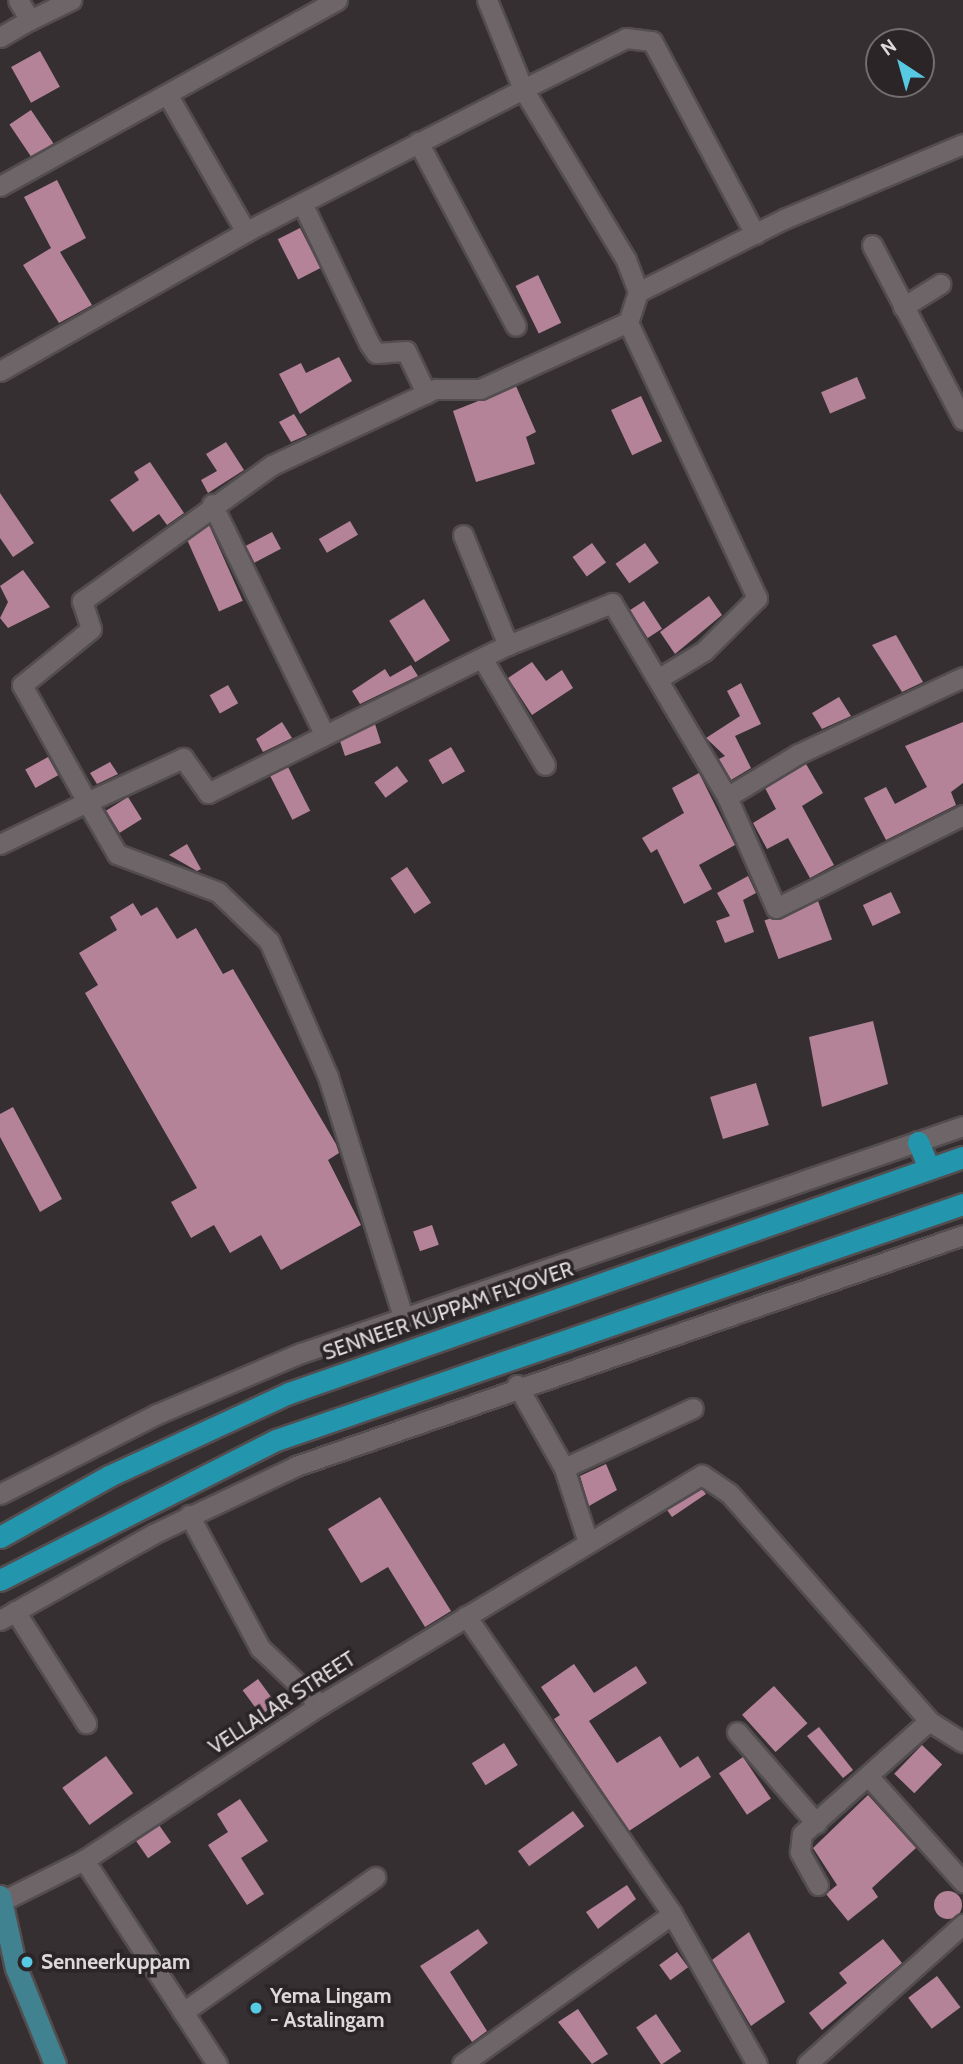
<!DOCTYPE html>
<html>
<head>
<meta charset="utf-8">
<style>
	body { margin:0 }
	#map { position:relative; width:963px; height:2064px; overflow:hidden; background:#352f31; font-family:Cabin,sans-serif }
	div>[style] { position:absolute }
	.building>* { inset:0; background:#b58398; transform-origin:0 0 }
	.round { border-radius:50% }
	.roads { filter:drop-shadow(2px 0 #534d4f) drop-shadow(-2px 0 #534d4f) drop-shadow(0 2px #534d4f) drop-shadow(0 -2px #534d4f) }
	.minor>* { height:19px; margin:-9.5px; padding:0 9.5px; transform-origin:9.5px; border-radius:9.5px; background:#6d6568 }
	.major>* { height:21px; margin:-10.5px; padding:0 10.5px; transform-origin:10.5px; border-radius:10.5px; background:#418291 }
	.highway>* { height:21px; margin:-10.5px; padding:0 10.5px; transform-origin:10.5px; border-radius:10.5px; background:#2395ac }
	.dots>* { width:19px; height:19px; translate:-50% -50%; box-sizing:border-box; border:4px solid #2b2527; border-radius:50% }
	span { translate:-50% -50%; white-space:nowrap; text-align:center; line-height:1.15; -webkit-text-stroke:7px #2b2527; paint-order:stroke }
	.street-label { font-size:21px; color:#ddd8da }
	.poi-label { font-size:21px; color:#ddd8da; font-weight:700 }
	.left { translate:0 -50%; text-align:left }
	.north { position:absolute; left:865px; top:28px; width:70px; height:70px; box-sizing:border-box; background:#2b2527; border:2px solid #726d6f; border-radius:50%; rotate:324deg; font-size:19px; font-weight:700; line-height:28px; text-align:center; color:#ddd8da }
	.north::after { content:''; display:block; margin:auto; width:24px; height:32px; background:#57c9e3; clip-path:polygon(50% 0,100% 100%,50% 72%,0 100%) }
</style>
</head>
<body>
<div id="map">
	<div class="building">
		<i style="left:40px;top:51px;width:41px;height:33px;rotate:61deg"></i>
		<i style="left:31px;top:110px;width:40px;height:26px;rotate:56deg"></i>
		<i style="clip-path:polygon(57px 180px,86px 238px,60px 252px,92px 305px,59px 323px,23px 265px,51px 248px,24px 197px)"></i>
		<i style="left:300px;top:228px;width:45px;height:25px;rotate:63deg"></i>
		<i style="left:538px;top:275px;width:53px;height:25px;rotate:64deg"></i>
		<i style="clip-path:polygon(339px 357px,352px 381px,300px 414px,279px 374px,301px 363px,306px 373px)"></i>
		<i style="left:857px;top:377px;width:23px;height:39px;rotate:67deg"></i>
		<i style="clip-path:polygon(516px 386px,536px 432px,526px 437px,535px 464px,476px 482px,453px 411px)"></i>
		<i style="left:641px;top:396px;width:50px;height:33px;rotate:65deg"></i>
		<i style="clip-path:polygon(294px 414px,307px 435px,291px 442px,279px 422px)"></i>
		<i style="clip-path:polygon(226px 442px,244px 470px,208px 493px,201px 480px,217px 471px,206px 454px)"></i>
		<i style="clip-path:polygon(150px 462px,184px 513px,167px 525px,159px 514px,133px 532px,110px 500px,139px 480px,134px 472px)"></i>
		<i style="clip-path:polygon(0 493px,34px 543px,13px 557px,0 538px)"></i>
		<i style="left:350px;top:521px;width:16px;height:36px;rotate:60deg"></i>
		<i style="left:209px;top:525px;width:83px;height:26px;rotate:66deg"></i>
		<i style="left:272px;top:532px;width:19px;height:30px;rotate:62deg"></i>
		<i style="left:592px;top:543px;width:24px;height:24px;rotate:54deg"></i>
		<i style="left:645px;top:543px;width:24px;height:36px;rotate:55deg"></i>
		<i style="clip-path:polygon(23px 570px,50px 607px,8px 628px,0 618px,8px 602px,0 586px)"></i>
		<i style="clip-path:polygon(709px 596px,722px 615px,675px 654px,660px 632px)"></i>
		<i style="left:424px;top:599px;width:49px;height:41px;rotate:58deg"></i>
		<i style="left:644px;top:601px;width:33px;height:17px;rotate:57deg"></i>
		<i style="clip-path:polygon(896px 635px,923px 682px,902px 692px,872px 645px)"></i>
		<i style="clip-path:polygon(532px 662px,546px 681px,562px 670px,573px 688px,532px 715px,508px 678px)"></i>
		<i style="clip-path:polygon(411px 665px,418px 676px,360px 704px,352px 691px,385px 669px,390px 677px)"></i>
		<i style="clip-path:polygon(741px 683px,761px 724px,735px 736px,751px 768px,731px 780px,719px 759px,725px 756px,706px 738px,740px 716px,727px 691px)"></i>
		<i style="left:228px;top:685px;width:21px;height:21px;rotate:61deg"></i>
		<i style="clip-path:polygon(839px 697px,851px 716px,822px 729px,812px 713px)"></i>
		<i style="clip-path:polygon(282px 722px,292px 738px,263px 752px,256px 739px)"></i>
		<i style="clip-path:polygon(963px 722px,963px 783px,951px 792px,956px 805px,886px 840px,864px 798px,886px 787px,895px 804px,927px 787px,905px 746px)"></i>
		<i style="clip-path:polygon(375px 724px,381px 743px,345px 756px,340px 741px)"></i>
		<i style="left:451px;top:747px;width:28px;height:26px;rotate:60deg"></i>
		<i style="left:48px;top:757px;width:21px;height:26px;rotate:61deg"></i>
		<i style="clip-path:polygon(110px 762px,118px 774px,97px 784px,90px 773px)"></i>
		<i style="clip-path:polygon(806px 764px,823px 793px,802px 806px,834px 865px,810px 878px,788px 838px,767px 849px,753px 823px,776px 809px,765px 788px)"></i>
		<i style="left:397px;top:766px;width:19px;height:28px;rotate:54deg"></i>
		<i style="left:288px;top:767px;width:49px;height:20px;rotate:63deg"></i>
		<i style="clip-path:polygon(699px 773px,735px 845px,699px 865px,712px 889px,684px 904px,657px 849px,651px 853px,642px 838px,684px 813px,672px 788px)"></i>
		<i style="left:128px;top:797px;width:26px;height:26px;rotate:58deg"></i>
		<i style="clip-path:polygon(187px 844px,201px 869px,197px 871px,169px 855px)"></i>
		<i style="left:407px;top:867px;width:43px;height:20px;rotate:56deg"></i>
		<i style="clip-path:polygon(748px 876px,756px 893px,743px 900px,754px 932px,725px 943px,716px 921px,730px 916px,717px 893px)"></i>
		<i style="left:891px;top:892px;width:23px;height:31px;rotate:65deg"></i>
		<i style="left:818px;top:901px;width:41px;height:57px;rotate:70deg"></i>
		<i style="clip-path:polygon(133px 903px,141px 916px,157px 907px,177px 939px,196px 928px,223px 974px,233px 969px,336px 1144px,339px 1153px,328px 1160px,361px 1225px,281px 1270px,261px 1235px,230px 1253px,214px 1225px,191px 1238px,171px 1202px,197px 1188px,85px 993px,98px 985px,79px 953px,117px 930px,110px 917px)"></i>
		<i style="clip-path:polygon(873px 1021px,888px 1084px,822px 1107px,809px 1037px)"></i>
		<i style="left:756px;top:1083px;width:44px;height:48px;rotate:73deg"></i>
		<i style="clip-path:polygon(13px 1107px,62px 1199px,40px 1212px,0 1137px,0 1114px)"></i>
		<i style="left:432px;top:1225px;width:21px;height:20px;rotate:71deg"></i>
		<i style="clip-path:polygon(606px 1464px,617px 1490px,589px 1506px,580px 1476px)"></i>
		<i style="clip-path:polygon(702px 1489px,706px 1494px,672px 1517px,667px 1510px)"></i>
		<i style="clip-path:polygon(380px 1497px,451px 1611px,425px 1627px,388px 1567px,361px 1583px,328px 1529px)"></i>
		<i style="clip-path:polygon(574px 1664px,594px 1693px,636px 1666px,647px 1683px,589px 1721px,617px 1763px,660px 1736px,680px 1768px,698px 1756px,711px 1777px,629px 1831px,554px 1719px,560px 1715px,541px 1687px)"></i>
		<i style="left:258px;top:1679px;width:31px;height:19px;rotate:54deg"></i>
		<i style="left:774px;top:1686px;width:50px;height:43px;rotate:48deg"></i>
		<i style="clip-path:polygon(819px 1727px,853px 1770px,843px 1778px,807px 1736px)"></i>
		<i style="left:504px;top:1743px;width:26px;height:38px;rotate:58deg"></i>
		<i style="left:922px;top:1745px;width:28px;height:40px;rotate:44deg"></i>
		<i style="left:106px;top:1756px;width:46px;height:54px;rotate:54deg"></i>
		<i style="left:743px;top:1757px;width:50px;height:29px;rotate:56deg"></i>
		<i style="clip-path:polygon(868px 1795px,916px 1848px,872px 1888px,878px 1897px,848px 1921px,826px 1894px,837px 1885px,813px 1848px)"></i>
		<i style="clip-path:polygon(240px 1799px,268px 1841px,241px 1858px,264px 1894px,247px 1905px,208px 1845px,228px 1832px,217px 1814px)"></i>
		<i style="left:573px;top:1811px;width:19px;height:68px;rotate:54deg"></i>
		<i style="left:159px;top:1825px;width:21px;height:28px;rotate:55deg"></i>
		<i style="clip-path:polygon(627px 1885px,636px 1899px,598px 1929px,586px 1912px)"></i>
		<i class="round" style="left:934px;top:1891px;width:28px;height:28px"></i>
		<i style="clip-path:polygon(478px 1929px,488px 1943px,450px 1972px,487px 2031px,472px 2042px,420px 1966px)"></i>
		<i style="clip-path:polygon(749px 1932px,785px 2002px,751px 2026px,712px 1960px)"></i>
		<i style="clip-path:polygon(883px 1939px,902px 1963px,822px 2030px,809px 2013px,847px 1983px,839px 1973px)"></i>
		<i style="left:677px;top:1952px;width:19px;height:22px;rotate:54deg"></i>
		<i style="left:937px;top:1976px;width:39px;height:36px;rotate:53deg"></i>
		<i style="clip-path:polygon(578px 2009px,608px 2054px,592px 2064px,558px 2022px)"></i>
		<i style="left:656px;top:2014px;width:45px;height:24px;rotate:56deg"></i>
	</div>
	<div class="roads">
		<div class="minor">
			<i style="left:487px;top:0;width:96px;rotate:68deg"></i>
			<i style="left:523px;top:89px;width:115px;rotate:-26.3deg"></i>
			<i style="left:626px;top:38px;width:26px;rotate:7deg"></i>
			<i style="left:652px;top:41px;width:219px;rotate:61.9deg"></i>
			<i style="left:30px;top:20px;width:46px;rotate:-26deg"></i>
			<i style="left:0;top:37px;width:34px;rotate:-30deg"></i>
			<i style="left:30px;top:20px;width:23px;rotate:-121deg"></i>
			<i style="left:167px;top:94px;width:159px;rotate:60.2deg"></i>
			<i style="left:418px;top:142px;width:208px;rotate:62deg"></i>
			<i style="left:0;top:186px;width:385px;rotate:-28.9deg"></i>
			<i style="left:302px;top:203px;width:155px;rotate:64.4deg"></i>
			<i style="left:369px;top:343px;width:12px;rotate:55deg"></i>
			<i style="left:376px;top:353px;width:30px;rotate:-4deg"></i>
			<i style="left:406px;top:351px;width:47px;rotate:64.5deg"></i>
			<i style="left:872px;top:245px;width:197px;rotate:62.5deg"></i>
			<i style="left:638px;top:292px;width:165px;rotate:-26.6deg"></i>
			<i style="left:786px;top:218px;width:192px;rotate:-22.7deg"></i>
			<i style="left:903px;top:307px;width:44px;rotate:-31.9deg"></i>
			<i style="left:0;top:371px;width:288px;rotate:-29.5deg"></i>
			<i style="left:251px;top:229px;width:306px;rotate:-27.2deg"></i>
			<i style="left:523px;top:89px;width:200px;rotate:58.9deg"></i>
			<i style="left:626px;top:260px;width:34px;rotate:69deg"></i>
			<i style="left:638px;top:292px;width:32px;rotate:108deg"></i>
			<i style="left:212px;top:504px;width:256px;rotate:64deg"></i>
			<i style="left:463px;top:535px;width:119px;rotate:67.8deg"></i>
			<i style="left:482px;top:658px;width:124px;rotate:59.5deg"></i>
			<i style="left:661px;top:677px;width:50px;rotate:-31.2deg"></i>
			<i style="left:704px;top:651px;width:75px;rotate:-45deg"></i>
			<i style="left:757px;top:598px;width:305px;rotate:-115.1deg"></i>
			<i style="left:628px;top:322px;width:162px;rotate:155.6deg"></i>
			<i style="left:480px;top:389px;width:45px;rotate:180deg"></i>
			<i style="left:435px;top:389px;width:180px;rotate:155deg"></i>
			<i style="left:272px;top:465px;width:234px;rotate:144.4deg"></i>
			<i style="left:82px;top:601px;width:29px;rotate:72deg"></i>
			<i style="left:91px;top:629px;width:89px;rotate:140.9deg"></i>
			<i style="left:22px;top:685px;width:134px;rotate:60.9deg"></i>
			<i style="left:87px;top:802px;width:106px;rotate:-24.6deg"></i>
			<i style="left:183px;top:758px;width:43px;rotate:54.5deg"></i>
			<i style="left:208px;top:793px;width:335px;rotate:-26.3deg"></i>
			<i style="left:508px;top:645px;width:112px;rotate:-22deg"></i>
			<i style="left:612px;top:603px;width:226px;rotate:59.3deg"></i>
			<i style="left:727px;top:797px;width:83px;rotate:-31.2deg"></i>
			<i style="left:798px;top:754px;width:182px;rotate:-25deg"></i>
			<i style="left:727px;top:797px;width:121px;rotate:66.2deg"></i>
			<i style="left:776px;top:908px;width:209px;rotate:-26.4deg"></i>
			<i style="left:0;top:844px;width:97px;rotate:-25.8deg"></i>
			<i style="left:87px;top:802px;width:60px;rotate:60deg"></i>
			<i style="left:117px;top:854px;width:108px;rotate:20.6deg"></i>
			<i style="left:218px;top:892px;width:71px;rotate:43.9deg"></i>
			<i style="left:269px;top:941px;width:148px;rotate:66.5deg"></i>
			<i style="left:328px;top:1077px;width:251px;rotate:72.6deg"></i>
			<i style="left:517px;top:1385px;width:95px;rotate:60.5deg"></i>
			<i style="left:564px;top:1468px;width:75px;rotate:72.1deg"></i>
			<i style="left:564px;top:1468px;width:142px;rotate:-24.9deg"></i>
			<i style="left:0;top:1494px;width:176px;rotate:-27deg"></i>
			<i style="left:157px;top:1414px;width:156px;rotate:-23deg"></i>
			<i style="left:301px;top:1353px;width:700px;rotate:-18.93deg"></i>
			<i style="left:189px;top:1515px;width:151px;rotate:61.9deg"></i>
			<i style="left:260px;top:1648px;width:83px;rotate:43.5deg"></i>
			<i style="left:15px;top:1611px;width:133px;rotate:57.6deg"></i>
			<i style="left:466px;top:1616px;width:362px;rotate:55.3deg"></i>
			<i style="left:672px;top:1914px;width:172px;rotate:60.5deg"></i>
			<i style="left:0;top:1620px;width:176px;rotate:-29.3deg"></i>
			<i style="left:153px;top:1534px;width:158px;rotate:-25.4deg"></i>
			<i style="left:296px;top:1466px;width:706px;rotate:-19.1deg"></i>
			<i style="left:737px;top:1732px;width:121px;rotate:49deg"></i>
			<i style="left:870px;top:1778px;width:140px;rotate:48.2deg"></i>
			<i style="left:84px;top:1860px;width:244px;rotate:56.9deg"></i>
			<i style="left:818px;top:1885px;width:38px;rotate:-119deg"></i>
			<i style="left:800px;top:1852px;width:18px;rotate:-84deg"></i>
			<i style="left:802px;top:1834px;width:170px;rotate:-41.7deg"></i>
			<i style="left:0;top:1902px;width:94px;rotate:-26.6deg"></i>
			<i style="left:84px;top:1860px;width:282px;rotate:-33.3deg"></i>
			<i style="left:320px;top:1705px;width:446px;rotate:-31.1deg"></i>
			<i style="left:702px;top:1475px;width:32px;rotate:34deg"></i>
			<i style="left:729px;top:1493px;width:303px;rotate:48.7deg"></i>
			<i style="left:929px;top:1721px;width:40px;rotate:32deg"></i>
			<i style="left:183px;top:2012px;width:235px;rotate:-35.1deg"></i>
			<i style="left:462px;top:2064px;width:258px;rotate:-35.5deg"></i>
			<i style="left:807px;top:2064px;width:210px;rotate:-41.9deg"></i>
		</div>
		<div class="major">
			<i style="left:0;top:1896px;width:74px;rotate:77.5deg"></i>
			<i style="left:16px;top:1968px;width:104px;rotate:67.9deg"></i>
		</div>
		<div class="highway">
			<i style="left:918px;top:1142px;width:28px;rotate:67deg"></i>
			<i style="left:0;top:1537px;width:125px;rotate:-29.2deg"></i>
			<i style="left:109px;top:1476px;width:198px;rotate:-24.8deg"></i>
			<i style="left:289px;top:1393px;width:714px;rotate:-19.3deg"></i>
			<i style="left:0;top:1580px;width:309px;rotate:-26.9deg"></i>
			<i style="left:276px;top:1440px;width:726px;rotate:-18.96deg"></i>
		</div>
	</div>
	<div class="dots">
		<i style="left:27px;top:1962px;background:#57c9e3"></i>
		<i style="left:256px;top:2008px;background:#57c9e3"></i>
	</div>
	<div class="street-label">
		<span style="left:448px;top:1311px;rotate:-19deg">SENNEER KUPPAM FLYOVER</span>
		<span style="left:282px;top:1703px;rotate:-33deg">VELLALAR STREET</span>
	</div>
	<div class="poi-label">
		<span class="left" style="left:41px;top:1962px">Senneerkuppam</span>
		<span class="left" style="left:270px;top:2008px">Yema Lingam<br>- Astalingam</span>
	</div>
	<div class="north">N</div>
</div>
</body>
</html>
